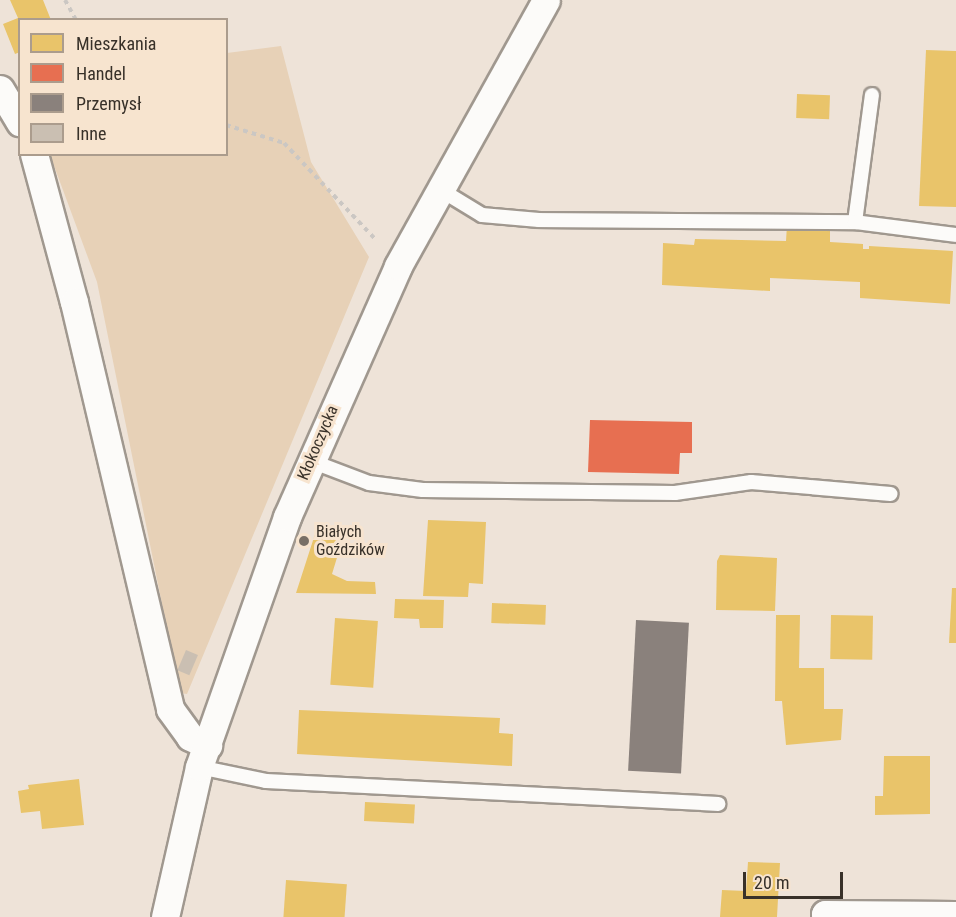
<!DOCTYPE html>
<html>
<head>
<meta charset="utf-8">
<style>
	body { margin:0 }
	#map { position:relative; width:956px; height:917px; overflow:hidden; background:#eee3d8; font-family:"Roboto Condensed",sans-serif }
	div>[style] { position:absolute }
	.green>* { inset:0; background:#e7d1b7 }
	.homes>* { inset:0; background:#e9c46a; transform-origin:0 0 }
	.shops>* { inset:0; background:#e76f51 }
	.industry>* { inset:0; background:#8a817c; transform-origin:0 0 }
	.building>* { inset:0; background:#cabfb2; transform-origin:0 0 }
	.path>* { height:4px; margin-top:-2px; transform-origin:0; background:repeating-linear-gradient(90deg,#cbc7c3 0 4.5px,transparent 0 9px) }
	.roads { filter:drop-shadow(2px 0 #a0988f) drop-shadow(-2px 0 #a0988f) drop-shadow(0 2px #a0988f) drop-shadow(0 -2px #a0988f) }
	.lane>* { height:14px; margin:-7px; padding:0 7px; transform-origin:7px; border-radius:7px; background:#fcfbf9 }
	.street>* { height:27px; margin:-13.5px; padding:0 13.5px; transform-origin:13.5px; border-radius:13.5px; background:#fcfbf9 }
	.dots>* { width:16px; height:16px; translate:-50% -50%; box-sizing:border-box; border:3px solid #f7e4cf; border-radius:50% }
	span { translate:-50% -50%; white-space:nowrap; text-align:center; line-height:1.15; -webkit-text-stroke:6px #f7e4cf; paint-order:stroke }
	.street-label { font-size:16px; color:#383129 }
	.poi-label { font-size:16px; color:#383129 }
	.left { translate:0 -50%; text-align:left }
	.legend { position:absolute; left:18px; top:18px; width:210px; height:138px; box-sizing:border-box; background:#f7e4cf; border:2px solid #ab9c8d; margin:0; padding:8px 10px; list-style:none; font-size:18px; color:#383129 }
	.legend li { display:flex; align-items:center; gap:12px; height:30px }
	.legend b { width:30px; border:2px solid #ab9c8d }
	.scale { position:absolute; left:743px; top:872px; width:100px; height:27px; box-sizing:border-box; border:3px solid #383129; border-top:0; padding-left:8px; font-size:18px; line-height:21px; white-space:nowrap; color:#383129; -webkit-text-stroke:4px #f7e4cf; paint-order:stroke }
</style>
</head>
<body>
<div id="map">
	<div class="green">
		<i style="clip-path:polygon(281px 46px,311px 162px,369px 257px,187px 694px,180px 693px,97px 282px,50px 155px,226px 154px,227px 53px)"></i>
	</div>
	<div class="homes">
		<i style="clip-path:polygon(10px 0,43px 0,51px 20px,20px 20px,20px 52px,15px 54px,3px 24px,18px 18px)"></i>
		<i style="clip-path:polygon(926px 50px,956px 51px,956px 207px,919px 206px)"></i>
		<i style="left:797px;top:94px;width:33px;height:24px;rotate:2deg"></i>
		<i style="clip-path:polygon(787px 225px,830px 227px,830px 242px,863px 244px,863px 249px,869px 249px,869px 246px,953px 251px,950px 304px,860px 298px,860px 282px,770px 278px,770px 291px,662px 285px,663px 243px,694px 245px,695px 239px,786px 241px)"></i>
		<i style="clip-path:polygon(428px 520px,486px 522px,483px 584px,469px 583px,468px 597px,423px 596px)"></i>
		<i style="clip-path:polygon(317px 528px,343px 538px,332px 574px,347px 581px,375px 582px,376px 594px,296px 593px)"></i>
		<i style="clip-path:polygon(720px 555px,777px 558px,775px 611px,716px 610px,717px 561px)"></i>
		<i style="clip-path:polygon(952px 588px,956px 588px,956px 643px,949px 643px)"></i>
		<i style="clip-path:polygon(395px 599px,444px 600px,443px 628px,420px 628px,419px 619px,394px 618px)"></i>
		<i style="left:492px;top:603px;width:54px;height:20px;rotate:2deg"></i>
		<i style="clip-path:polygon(776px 615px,800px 615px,799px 668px,824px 668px,824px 709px,843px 709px,841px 740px,786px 745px,782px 701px,775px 701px)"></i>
		<i style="left:831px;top:615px;width:42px;height:44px;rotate:1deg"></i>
		<i style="left:335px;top:618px;width:43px;height:67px;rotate:4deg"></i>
		<i style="clip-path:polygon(299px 710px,500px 718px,499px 733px,513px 734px,512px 766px,297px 754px)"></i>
		<i style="clip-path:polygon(884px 756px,930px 756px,930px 814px,875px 815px,875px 796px,883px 796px)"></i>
		<i style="clip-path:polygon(79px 779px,84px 825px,42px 829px,40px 811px,21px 813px,18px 791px,29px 789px,28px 785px)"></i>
		<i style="left:365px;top:802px;width:50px;height:19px;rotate:3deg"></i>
		<i style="clip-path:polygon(748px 862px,780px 863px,777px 917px,720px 917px,722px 890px,746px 891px)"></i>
		<i style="left:286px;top:880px;width:61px;height:37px;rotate:4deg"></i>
	</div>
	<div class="shops">
		<i style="clip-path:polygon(590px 420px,692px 422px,692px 453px,680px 453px,679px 474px,588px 472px)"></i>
	</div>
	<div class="industry">
		<i style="left:636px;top:620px;width:53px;height:151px;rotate:3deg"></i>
	</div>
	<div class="building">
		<i style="left:186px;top:650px;width:13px;height:22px;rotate:23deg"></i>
	</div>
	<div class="path">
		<i style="left:65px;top:0;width:23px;rotate:61deg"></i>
		<i style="left:226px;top:125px;width:61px;rotate:17.2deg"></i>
		<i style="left:284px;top:143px;width:134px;rotate:46.5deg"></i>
	</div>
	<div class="roads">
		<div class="lane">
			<i style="left:441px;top:190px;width:48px;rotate:31.4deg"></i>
			<i style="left:482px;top:215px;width:57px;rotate:5deg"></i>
			<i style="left:539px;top:220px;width:316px;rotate:0.4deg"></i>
			<i style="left:855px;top:222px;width:128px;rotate:-82.4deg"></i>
			<i style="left:855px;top:222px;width:102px;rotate:7.3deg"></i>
			<i style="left:311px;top:461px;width:62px;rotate:20.8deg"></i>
			<i style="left:369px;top:483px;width:54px;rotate:7.4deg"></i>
			<i style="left:423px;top:490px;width:252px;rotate:0.7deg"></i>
			<i style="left:675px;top:493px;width:77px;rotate:-8.2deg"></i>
			<i style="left:751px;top:482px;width:140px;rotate:4.9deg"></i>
			<i style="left:199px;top:767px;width:68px;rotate:11.8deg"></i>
			<i style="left:266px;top:781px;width:453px;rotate:2.9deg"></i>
		</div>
		<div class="street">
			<i style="left:0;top:89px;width:39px;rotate:59deg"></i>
			<i style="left:34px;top:154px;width:153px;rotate:74.9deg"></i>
			<i style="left:74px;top:302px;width:418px;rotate:76.7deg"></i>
			<i style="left:170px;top:709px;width:34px;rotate:54deg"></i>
			<i style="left:190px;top:737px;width:20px;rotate:24deg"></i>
			<i style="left:165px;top:917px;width:154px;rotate:-77.2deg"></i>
			<i style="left:199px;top:767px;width:265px;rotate:-70.6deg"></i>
			<i style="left:287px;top:517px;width:274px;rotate:-66.1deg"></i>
			<i style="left:398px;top:266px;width:304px;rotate:-60.9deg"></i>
			<i style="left:826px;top:917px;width:3px;rotate:-108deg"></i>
			<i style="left:825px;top:914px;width:131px;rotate:0.4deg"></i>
		</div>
	</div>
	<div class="dots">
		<i style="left:304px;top:541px;background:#786f66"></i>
	</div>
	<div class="street-label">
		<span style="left:318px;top:443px;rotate:-67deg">Kłokoczycka</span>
	</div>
	<div class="poi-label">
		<span class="left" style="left:316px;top:541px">Białych<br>Goździków</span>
	</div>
	<ul class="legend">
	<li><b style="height:16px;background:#e9c46a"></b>Mieszkania</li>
	<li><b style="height:16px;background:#e76f51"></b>Handel</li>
	<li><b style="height:16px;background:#8a817c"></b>Przemysł</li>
	<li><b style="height:16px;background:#cabfb2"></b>Inne</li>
	</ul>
	<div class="scale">20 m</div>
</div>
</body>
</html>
